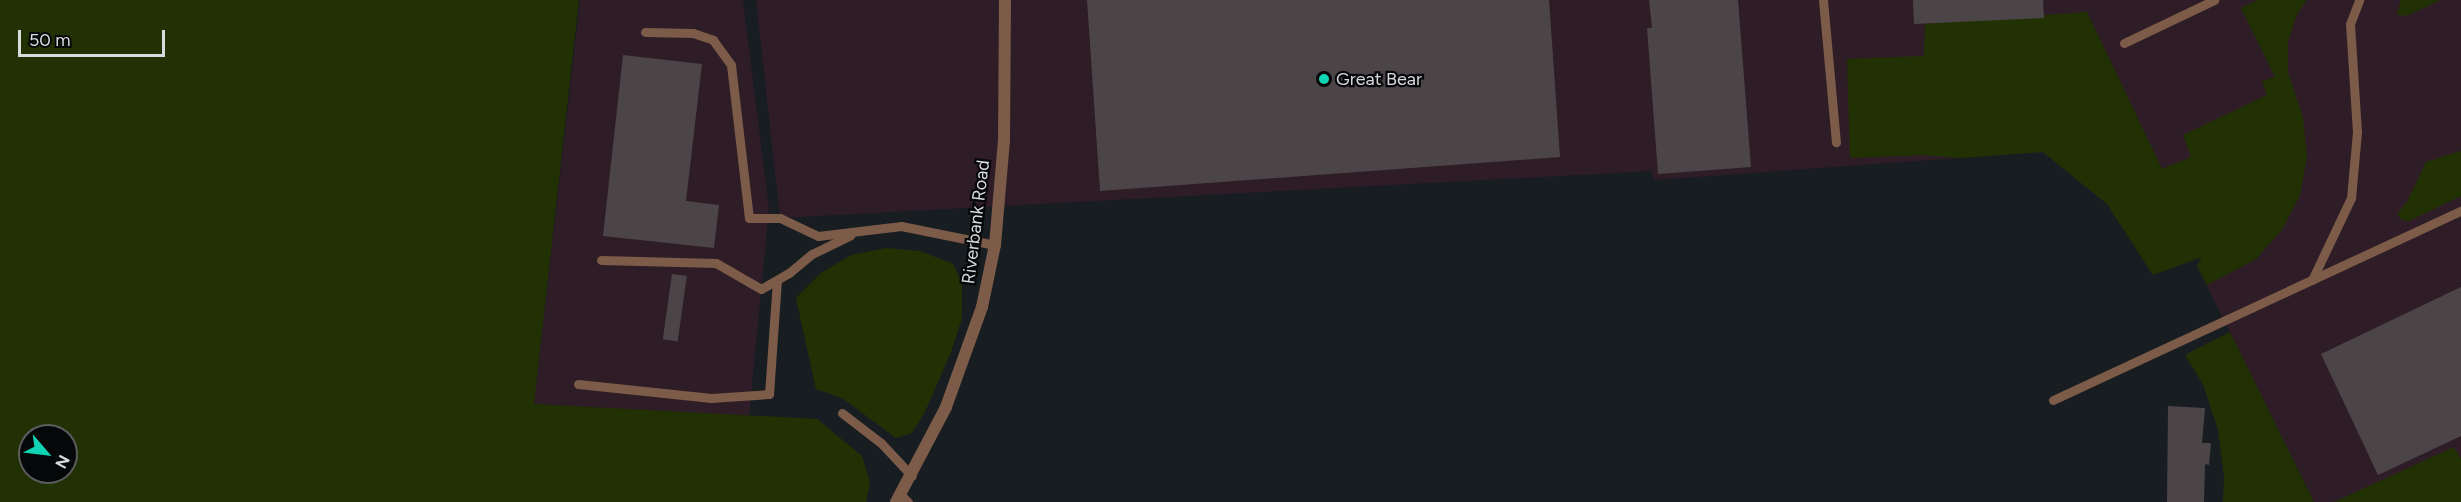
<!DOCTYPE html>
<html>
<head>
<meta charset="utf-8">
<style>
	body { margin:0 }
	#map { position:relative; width:2461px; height:502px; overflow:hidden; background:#181d21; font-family:Figtree,sans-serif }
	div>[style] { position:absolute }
	.industrial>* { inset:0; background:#2e1d26 }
	.green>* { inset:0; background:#223104 }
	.building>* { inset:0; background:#4c4547; transform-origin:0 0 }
	.lane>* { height:9px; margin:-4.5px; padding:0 4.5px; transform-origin:4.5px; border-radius:4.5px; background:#7c5b48 }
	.street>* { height:12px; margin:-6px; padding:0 6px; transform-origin:6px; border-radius:6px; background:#7c5b48 }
	.dots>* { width:16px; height:16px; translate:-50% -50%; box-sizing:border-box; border:3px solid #060709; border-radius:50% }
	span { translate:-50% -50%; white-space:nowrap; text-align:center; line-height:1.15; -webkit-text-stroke:4.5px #060709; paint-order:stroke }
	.poi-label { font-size:18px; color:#d8dbde }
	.left { translate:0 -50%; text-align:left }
	.street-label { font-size:18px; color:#d8dbde }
	.north { position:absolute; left:18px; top:424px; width:60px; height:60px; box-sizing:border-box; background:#060709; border:2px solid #5a5c5e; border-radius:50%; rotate:118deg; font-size:16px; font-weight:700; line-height:24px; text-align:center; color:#d8dbde }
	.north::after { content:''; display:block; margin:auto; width:21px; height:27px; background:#0fd5b4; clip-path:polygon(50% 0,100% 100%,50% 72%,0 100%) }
	.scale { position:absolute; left:18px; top:30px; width:147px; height:27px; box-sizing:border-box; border:3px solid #d8dbde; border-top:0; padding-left:8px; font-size:18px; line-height:21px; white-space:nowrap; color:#d8dbde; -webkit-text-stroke:4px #060709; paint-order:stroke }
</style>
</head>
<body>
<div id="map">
	<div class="industrial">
		<i style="clip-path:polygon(580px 0,743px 0,769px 208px,749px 416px,534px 404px)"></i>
		<i style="clip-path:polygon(756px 0,2461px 0,2461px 459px,2454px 448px,2334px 502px,2314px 502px,2197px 266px,2203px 256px,2087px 12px,1960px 158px,1654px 180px,1652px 171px,780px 218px)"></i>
	</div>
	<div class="green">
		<i style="clip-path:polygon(evenodd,0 0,579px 0,534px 404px,817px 419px,862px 456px,870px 483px,866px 502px,0 502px,0 0,30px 436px,66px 436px,66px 472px,30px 472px,30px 436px)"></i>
		<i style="clip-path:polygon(2258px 0,2307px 0,2297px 14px,2288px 42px,2288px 72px,2303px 118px,2307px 157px,2300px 195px,2282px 230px,2256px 259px,2207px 285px,2197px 266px,2202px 257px,2153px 275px,2107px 204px,2043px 152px,1960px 158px,1925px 155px,1850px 158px,1847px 59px,1924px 56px,1925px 24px,2087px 12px,2162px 169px,2191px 157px,2183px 135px,2267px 95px,2262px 81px,2275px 77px,2241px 8px)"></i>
		<i style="clip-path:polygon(2401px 0,2441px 0,2406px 16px,2397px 14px)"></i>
		<i style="clip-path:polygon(2461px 151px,2461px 196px,2409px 221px,2401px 219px,2397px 214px,2407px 202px,2426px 162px)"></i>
		<i style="clip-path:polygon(886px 248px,920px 251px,953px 264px,962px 283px,962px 318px,951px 352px,924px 414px,912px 433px,896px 438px,842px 398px,816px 389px,796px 298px,821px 273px,851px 255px)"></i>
		<i style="clip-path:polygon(2230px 332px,2314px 502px,2223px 502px,2224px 477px,2218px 430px,2203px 384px,2185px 355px)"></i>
		<i style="clip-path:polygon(2454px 447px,2461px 459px,2461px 502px,2334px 502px)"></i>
	</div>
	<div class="building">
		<i style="clip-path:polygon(1087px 0,1549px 0,1560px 157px,1100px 191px)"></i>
		<i style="clip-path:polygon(1649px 0,1738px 0,1751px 167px,1658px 174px,1647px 28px,1652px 28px)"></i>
		<i style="clip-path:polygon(1913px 0,2043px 0,2044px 18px,1914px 24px)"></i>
		<i style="clip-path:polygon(623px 55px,702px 64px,686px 201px,719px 205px,714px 248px,603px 236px)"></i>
		<i style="left:672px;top:274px;width:15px;height:66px;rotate:8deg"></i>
		<i style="clip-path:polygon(2461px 287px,2461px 436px,2378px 475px,2321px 354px)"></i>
		<i style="clip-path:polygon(2168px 406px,2205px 408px,2202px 443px,2211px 443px,2209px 465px,2205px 464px,2204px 502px,2167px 502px)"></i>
	</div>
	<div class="lane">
		<i style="left:1823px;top:0;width:143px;rotate:84.8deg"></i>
		<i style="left:645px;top:32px;width:48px;rotate:1.2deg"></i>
		<i style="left:693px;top:33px;width:21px;rotate:19deg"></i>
		<i style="left:713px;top:40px;width:31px;rotate:54deg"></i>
		<i style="left:731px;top:65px;width:154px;rotate:83.3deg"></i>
		<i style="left:749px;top:218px;width:31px"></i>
		<i style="left:780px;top:218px;width:42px;rotate:25.3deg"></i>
		<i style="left:818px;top:236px;width:84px;rotate:-6.9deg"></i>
		<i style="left:901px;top:226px;width:96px;rotate:11.4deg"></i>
		<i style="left:2124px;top:43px;width:100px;rotate:-25.5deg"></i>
		<i style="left:601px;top:260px;width:115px;rotate:1.5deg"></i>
		<i style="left:716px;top:263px;width:52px;rotate:30deg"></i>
		<i style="left:761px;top:289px;width:32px;rotate:-30deg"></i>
		<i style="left:789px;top:273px;width:30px;rotate:-40deg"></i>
		<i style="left:812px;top:254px;width:43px;rotate:-26deg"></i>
		<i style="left:2312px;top:280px;width:91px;rotate:-64.6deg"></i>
		<i style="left:2351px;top:198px;width:66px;rotate:-84.8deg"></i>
		<i style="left:2357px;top:132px;width:108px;rotate:-93.7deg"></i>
		<i style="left:2350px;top:24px;width:26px;rotate:-69deg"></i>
		<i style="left:578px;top:384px;width:134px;rotate:6deg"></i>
		<i style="left:711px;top:398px;width:58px;rotate:-3.9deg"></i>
		<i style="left:769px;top:394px;width:114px;rotate:-86deg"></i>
		<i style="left:2053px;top:400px;width:450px;rotate:-24.9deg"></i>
		<i style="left:842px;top:413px;width:49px;rotate:37.6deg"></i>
		<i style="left:881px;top:443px;width:45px;rotate:46.8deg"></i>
		<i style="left:901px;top:495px;width:10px;rotate:45deg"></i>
	</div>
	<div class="street">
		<i style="left:896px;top:502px;width:107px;rotate:-62.2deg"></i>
		<i style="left:946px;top:407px;width:106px;rotate:-70.2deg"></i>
		<i style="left:982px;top:307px;width:63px;rotate:-78.2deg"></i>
		<i style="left:995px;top:245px;width:104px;rotate:-85.1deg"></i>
		<i style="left:1004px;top:141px;width:141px;rotate:-89.6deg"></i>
	</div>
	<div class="dots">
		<i style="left:1324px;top:79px;background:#0fd5b4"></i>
	</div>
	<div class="poi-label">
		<span class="left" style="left:1336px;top:79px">Great Bear</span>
	</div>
	<div class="street-label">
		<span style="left:976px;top:222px;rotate:-83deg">Riverbank Road</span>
	</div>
	<div class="north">N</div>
	<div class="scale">50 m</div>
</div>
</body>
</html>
